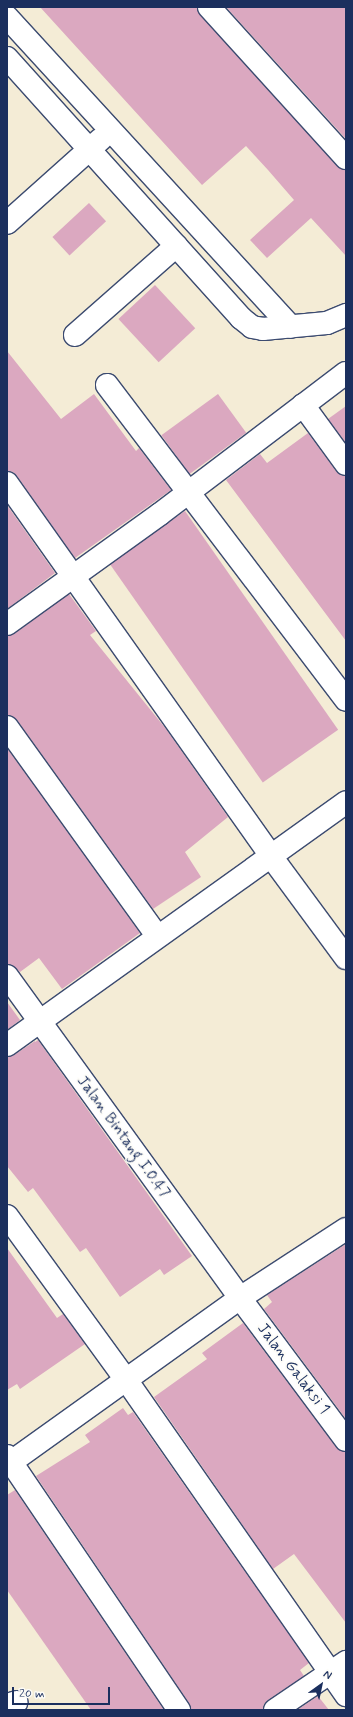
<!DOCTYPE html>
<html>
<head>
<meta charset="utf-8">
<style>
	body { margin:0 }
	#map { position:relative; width:353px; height:1717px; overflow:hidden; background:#f4ecd6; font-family:Mynerve,sans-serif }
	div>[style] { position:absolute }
	.building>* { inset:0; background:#dba8c0; transform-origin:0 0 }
	.roads { filter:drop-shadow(1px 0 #3c4b70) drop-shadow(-1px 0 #3c4b70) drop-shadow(0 1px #3c4b70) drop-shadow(0 -1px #3c4b70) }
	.street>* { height:22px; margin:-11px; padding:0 11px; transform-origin:11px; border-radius:11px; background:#fff }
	span { translate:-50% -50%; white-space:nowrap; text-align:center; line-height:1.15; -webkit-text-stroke:3.5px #fdfcf7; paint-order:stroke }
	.street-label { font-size:16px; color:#1b2f5e }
	.frame { position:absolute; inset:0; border:8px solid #1b2f5e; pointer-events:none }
	.north { position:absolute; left:301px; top:1665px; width:40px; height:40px; -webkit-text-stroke:3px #fdfcf7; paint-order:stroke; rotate:33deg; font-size:11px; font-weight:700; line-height:16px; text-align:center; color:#1b2f5e }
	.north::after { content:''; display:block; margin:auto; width:14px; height:18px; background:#1b2f5e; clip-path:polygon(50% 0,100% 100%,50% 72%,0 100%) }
	.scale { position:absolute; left:12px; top:1687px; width:98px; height:18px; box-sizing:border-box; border:2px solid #1b2f5e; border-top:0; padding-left:5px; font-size:12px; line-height:14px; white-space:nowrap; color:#1b2f5e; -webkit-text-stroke:3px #fdfcf7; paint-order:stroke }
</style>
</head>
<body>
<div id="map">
	<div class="building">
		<i style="clip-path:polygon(40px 7px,197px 7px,200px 15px,337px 166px,346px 170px,346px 256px,311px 218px,267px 258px,250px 240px,294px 200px,268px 170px,246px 146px,202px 185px)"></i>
		<i style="clip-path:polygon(226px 7px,346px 7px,346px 139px)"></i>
		<i style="left:89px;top:203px;width:25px;height:50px;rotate:47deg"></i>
		<i style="left:155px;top:285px;width:59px;height:50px;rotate:47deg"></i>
		<i style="clip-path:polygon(7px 351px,61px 419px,94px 394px,136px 451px,139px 448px,171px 490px,75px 558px,17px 476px,13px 472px,7px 471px)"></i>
		<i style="left:218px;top:394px;width:48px;height:70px;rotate:54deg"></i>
		<i style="clip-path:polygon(346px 406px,346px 443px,328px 419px)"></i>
		<i style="clip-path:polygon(308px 433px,336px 471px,341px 475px,346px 476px,346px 641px,226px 480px,260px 454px,267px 463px)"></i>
		<i style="clip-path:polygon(7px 505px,55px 573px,7px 609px)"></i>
		<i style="left:185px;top:511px;width:267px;height:92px;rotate:55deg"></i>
		<i style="clip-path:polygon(69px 594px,96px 631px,90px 635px,166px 729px,228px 817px,185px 852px,201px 877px,153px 909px,17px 720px,12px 716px,7px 715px,7px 636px,14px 634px)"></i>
		<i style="clip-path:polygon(7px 748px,140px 933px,62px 989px,39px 958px,20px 972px,12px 965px,7px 964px)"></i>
		<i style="clip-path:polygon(7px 1002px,20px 1020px,7px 1030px)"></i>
		<i style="clip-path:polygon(38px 1040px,192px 1256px,164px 1275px,160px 1269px,120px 1297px,86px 1248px,80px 1252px,33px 1188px,28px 1192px,7px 1166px,7px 1057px,14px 1055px,35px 1041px,35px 1042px)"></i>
		<i style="clip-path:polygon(346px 1244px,346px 1419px,264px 1309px,272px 1302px,267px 1295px)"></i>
		<i style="clip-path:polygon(7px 1248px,57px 1318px,63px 1314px,85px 1344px,20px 1389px,17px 1384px,7px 1390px)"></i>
		<i style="clip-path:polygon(243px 1323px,336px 1447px,346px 1452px,346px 1623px,294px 1554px,273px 1569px,154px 1397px,207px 1359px,202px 1353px)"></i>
		<i style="clip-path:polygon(123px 1408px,128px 1415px,133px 1412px,309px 1663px,300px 1670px,304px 1676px,268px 1700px,264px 1704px,263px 1710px,191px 1710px,189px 1703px,36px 1476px,90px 1442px,85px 1435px)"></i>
		<i style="clip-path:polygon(15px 1490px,164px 1710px,91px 1710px,7px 1590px,7px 1495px)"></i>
		<i style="clip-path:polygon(318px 1696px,329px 1710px,297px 1710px)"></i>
	</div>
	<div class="roads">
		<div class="street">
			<i style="left:209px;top:7px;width:204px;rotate:47.8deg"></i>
			<i style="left:7px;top:17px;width:420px;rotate:47.5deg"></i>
			<i style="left:7px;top:58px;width:350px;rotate:48deg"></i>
			<i style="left:241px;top:318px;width:14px;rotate:39deg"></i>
			<i style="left:252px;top:327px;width:11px;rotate:10deg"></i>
			<i style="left:263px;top:329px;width:64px;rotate:-5.4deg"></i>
			<i style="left:327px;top:323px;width:21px;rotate:-23deg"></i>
			<i style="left:7px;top:223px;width:126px;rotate:-41.8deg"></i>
			<i style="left:75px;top:335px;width:135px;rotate:-41.4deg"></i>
			<i style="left:107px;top:385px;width:395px;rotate:52.8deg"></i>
			<i style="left:303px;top:405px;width:73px;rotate:53.9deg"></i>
			<i style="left:7px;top:483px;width:456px;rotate:54.7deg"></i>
			<i style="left:270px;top:855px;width:128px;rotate:53.6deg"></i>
			<i style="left:7px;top:624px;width:188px;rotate:-35.7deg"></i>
			<i style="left:160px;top:514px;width:233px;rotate:-37.2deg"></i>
			<i style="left:7px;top:727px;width:257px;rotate:54.3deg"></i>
			<i style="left:7px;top:976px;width:397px;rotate:54.1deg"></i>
			<i style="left:240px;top:1298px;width:177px;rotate:53.3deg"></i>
			<i style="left:7px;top:1045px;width:417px;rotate:-35.6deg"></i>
			<i style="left:7px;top:1216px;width:204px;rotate:54deg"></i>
			<i style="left:127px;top:1381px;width:383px;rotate:55.1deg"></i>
			<i style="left:7px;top:1456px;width:307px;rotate:55.9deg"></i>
			<i style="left:7px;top:1465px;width:287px;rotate:-35.6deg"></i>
			<i style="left:240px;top:1298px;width:126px;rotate:-33.1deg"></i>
			<i style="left:7px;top:1705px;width:10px;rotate:-17deg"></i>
			<i style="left:275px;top:1710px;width:86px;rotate:-34.1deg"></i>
		</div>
	</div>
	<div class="street-label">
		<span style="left:123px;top:1137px;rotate:54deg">Jalan Bintang I.0.47</span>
		<span style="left:293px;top:1369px;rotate:53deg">Jalan Galaksi 1</span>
	</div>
	<div class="frame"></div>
	<div class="north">N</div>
	<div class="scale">20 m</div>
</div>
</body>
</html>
